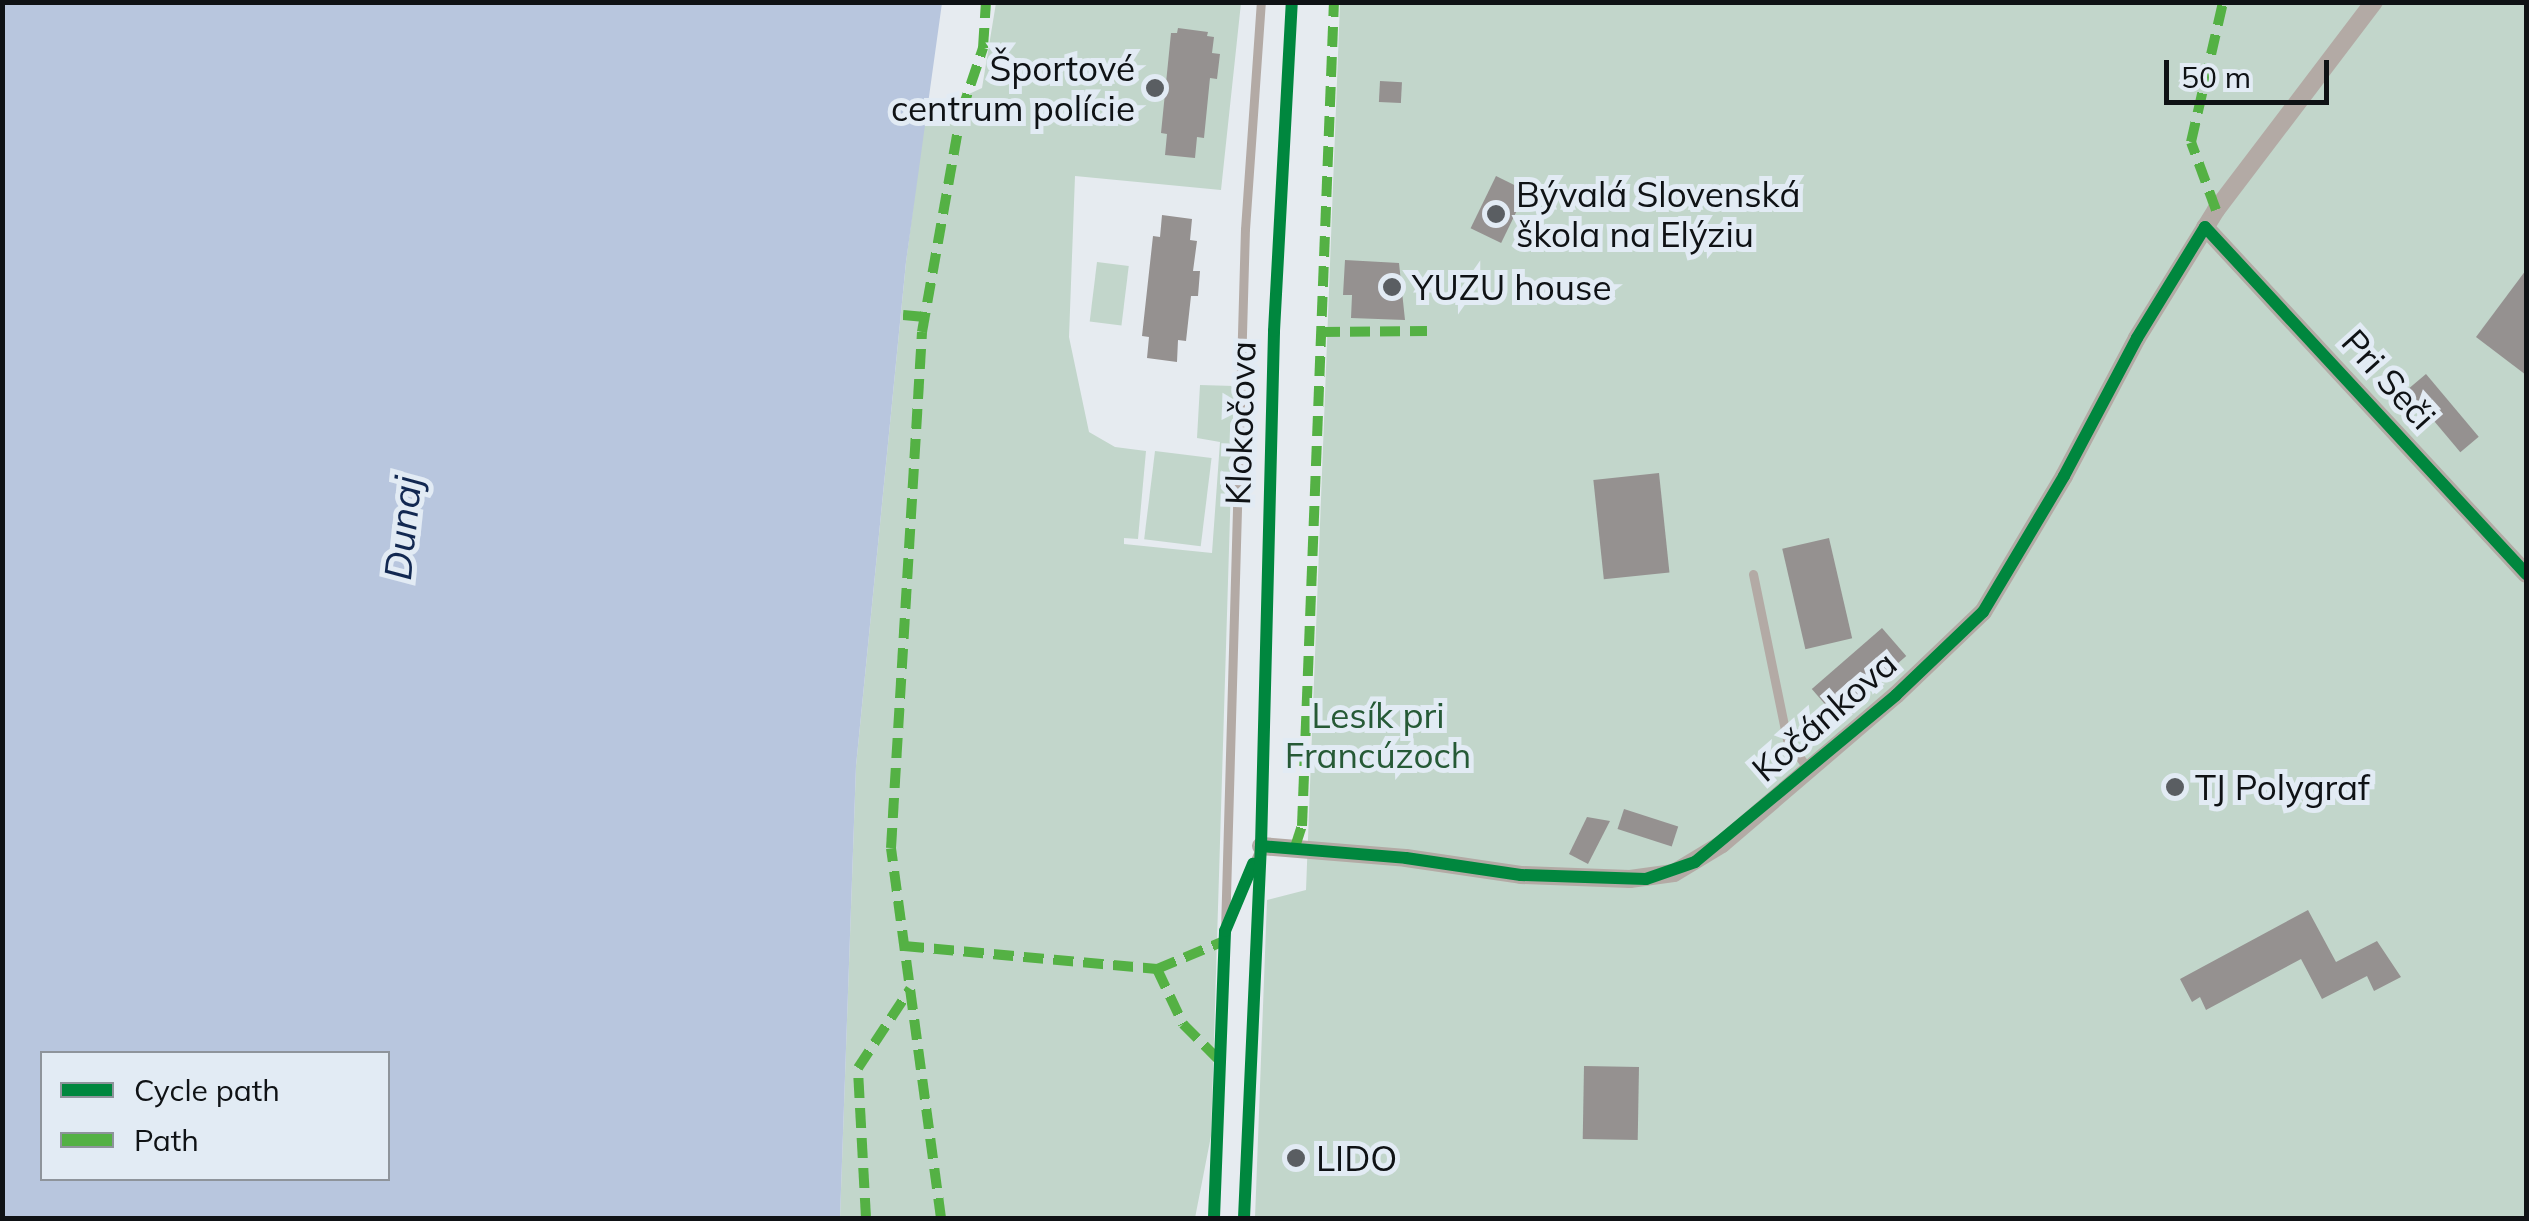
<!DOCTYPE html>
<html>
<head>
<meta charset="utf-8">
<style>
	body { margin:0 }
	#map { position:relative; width:2529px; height:1221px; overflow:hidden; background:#e6ebf0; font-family:Mulish,sans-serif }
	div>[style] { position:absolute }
	.green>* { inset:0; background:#c2d6cb; transform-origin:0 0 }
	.water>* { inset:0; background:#b8c6de }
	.building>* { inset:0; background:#959190; transform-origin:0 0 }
	.lane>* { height:9px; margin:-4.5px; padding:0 4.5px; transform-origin:4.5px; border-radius:4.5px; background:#b3aaa5 }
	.street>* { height:18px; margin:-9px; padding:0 9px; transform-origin:9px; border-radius:9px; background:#b3aaa5 }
	.quiet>* { height:10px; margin-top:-5px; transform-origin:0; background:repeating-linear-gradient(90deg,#54b144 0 20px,transparent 0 30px) }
	.cycleway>* { height:12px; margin:-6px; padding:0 6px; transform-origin:6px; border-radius:6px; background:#00873e }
	.dots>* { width:28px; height:28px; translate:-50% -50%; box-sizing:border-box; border:5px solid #e2ebf4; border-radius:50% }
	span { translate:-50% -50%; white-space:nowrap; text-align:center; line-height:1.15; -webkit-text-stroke:10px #e2ebf4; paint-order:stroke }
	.poi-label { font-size:35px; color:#0f1215 }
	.right { translate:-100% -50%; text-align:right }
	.left { translate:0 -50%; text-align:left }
	.street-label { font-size:35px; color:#0f1215 }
	.park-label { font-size:35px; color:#265a36 }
	.water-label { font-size:38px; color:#122851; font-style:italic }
	.frame { position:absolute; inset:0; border:5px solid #0f1215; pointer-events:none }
	.legend { position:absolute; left:40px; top:1051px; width:350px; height:130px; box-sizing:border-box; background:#e2ebf4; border:2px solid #8e949b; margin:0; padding:12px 18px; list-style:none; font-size:30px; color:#0f1215 }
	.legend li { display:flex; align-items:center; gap:20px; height:50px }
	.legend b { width:50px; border:2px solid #8e949b }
	.scale { position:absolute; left:2164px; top:60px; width:165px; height:45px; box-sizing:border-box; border:5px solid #0f1215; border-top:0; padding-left:12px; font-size:30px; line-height:35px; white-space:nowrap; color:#0f1215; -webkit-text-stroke:8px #e2ebf4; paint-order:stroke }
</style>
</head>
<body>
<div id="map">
	<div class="green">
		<i style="clip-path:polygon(996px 3px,1241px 3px,1221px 190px,1075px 176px,1069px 337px,1089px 432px,1115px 447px,1146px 451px,1138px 539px,1124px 538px,1124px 544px,1212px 553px,1220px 442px,1197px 438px,1200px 385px,1234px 386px,1211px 1136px,1195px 1218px,840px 1218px,856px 766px,906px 262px,925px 114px,982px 88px)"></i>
		<i style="clip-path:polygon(1340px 3px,2526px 3px,2526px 1218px,1255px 1218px,1267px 900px,1306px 890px)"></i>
		<i style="left:1097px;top:262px;width:32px;height:60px;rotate:7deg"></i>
		<i style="left:1155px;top:451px;width:57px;height:89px;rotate:7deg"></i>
	</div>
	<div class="water">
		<i style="clip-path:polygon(evenodd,2px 3px,942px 3px,906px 262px,856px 766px,840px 1218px,3px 1218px,2px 3px,42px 1054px,388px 1054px,388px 1178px,42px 1178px,42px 1054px)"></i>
	</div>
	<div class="building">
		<i style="clip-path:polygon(1178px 28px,1208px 32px,1207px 36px,1214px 37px,1212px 53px,1220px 54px,1217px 79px,1210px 78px,1204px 138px,1197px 137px,1195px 158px,1165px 155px,1167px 134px,1161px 133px,1171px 33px,1177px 33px)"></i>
		<i style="left:1380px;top:81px;width:22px;height:21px;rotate:3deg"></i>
		<i style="left:1496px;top:176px;width:34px;height:58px;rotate:26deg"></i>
		<i style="clip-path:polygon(1162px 215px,1192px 219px,1190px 240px,1197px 241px,1193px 271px,1200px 271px,1198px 296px,1191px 296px,1186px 341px,1178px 340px,1177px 362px,1147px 358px,1149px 337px,1142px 336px,1153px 236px,1160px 237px)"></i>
		<i style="clip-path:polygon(1345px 260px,1399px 263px,1405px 320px,1351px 318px,1352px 295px,1343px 295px)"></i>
		<i style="clip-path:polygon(2526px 270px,2526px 375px,2476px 337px)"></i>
		<i style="left:2426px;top:374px;width:82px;height:24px;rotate:50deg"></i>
		<i style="left:1659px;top:473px;width:100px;height:66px;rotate:84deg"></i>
		<i style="left:1829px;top:538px;width:103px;height:48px;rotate:77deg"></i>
		<i style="left:1882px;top:628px;width:37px;height:93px;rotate:49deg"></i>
		<i style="left:1624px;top:809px;width:57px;height:21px;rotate:18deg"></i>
		<i style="clip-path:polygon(1587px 817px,1610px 821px,1588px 864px,1569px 854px)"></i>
		<i style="clip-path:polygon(2308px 910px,2336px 962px,2377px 941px,2401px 977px,2374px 991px,2367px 976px,2322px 999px,2301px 959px,2206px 1010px,2200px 997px,2192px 1002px,2180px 979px)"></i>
		<i style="left:1584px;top:1066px;width:55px;height:73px;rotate:1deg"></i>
	</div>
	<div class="lane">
		<i style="left:1753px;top:574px;width:168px;rotate:78.4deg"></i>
		<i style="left:1787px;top:739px;width:38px;rotate:55deg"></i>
		<i style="left:1225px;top:931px;width:702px;rotate:-88.37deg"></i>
		<i style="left:1245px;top:229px;width:228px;rotate:-86deg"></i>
		<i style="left:1214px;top:1218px;width:287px;rotate:-87.8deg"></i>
		<i style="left:1225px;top:931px;width:92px;rotate:-67deg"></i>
	</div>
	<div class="street">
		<i style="left:2205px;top:227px;width:473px;rotate:47.2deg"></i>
		<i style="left:1261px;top:846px;width:145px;rotate:4.7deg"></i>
		<i style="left:1406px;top:858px;width:116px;rotate:8.4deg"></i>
		<i style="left:1521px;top:875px;width:109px;rotate:2.1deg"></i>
		<i style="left:1630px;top:879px;width:44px;rotate:-7.8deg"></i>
		<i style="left:1674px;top:873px;width:56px;rotate:-31.1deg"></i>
		<i style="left:1722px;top:844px;width:229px;rotate:-40.6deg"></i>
		<i style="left:1896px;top:695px;width:120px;rotate:-43.7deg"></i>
		<i style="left:1983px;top:612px;width:158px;rotate:-59.2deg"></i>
		<i style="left:2064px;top:476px;width:156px;rotate:-62.1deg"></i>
		<i style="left:2137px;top:338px;width:150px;rotate:-58.3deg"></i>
		<i style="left:2216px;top:210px;width:261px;rotate:-52.8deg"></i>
	</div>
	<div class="quiet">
		<i style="left:2216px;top:210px;width:72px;rotate:-110.2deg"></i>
		<i style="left:2191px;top:142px;width:144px;rotate:-77.1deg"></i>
		<i style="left:903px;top:315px;width:22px;rotate:5deg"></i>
		<i style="left:1320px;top:332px;width:107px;rotate:-0.5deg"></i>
		<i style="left:1295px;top:847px;width:22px;rotate:-72deg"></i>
		<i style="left:1302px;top:826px;width:825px;rotate:-87.78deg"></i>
		<i style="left:904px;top:946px;width:254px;rotate:5.2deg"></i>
		<i style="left:1157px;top:969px;width:61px;rotate:64.7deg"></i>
		<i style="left:1183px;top:1024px;width:54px;rotate:45deg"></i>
		<i style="left:1157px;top:969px;width:73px;rotate:-22.7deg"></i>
		<i style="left:866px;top:1218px;width:150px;rotate:-93.1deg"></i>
		<i style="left:858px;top:1068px;width:95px;rotate:-56.6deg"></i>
		<i style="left:941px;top:1218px;width:373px;rotate:-97.7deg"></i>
		<i style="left:891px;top:848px;width:517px;rotate:-86.56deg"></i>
		<i style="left:922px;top:332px;width:222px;rotate:-79.9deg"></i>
		<i style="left:961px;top:113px;width:69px;rotate:-71.3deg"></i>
		<i style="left:983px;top:48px;width:46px;rotate:-86.3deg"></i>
	</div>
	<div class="cycleway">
		<i style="left:1261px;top:846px;width:145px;rotate:4.7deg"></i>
		<i style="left:1406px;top:858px;width:116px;rotate:8.4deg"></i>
		<i style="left:1521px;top:875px;width:125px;rotate:1.8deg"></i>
		<i style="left:1646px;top:879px;width:52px;rotate:-19.1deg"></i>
		<i style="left:1695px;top:862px;width:261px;rotate:-39.7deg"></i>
		<i style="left:1896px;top:695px;width:120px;rotate:-43.7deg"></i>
		<i style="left:1983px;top:612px;width:158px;rotate:-59.2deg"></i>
		<i style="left:2064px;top:476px;width:156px;rotate:-62.1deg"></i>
		<i style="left:2137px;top:338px;width:130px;rotate:-58.5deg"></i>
		<i style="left:2205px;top:227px;width:473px;rotate:47.2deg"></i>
		<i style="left:1214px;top:1218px;width:287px;rotate:-87.8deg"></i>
		<i style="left:1225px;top:931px;width:73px;rotate:-67.3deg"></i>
		<i style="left:1244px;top:1218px;width:372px;rotate:-87.4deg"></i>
		<i style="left:1261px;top:846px;width:515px;rotate:-88.55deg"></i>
		<i style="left:1274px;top:331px;width:329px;rotate:-86.9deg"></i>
	</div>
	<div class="dots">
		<i style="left:1155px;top:88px;background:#5a5e62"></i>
		<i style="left:1496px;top:214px;background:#5a5e62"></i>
		<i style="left:1392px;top:287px;background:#5a5e62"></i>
		<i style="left:2175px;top:787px;background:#5a5e62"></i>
		<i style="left:1296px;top:1158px;background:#5a5e62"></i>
	</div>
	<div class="poi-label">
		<span class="right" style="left:1135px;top:88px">Športové<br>centrum polície</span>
		<span class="left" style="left:1516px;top:214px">Bývalá Slovenská<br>škola na Elýziu</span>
		<span class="left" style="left:1412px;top:287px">YUZU house</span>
		<span class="left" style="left:2195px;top:787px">TJ Polygraf</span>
		<span class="left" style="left:1316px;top:1158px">LIDO</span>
	</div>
	<div class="street-label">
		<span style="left:2389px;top:379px;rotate:48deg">Pri Seči</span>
		<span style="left:1240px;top:423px;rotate:-88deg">Klokočova</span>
		<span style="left:1824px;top:716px;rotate:-41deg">Kočánkova</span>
	</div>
	<div class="park-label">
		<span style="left:1378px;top:735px">Lesík pri<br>Francúzoch</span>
	</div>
	<div class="water-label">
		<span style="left:403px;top:528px;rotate:-84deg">Dunaj</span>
	</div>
	<div class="frame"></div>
	<ul class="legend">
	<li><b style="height:12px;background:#00873e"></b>Cycle path</li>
	<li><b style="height:12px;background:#54b144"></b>Path</li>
	</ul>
	<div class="scale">50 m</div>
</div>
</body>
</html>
